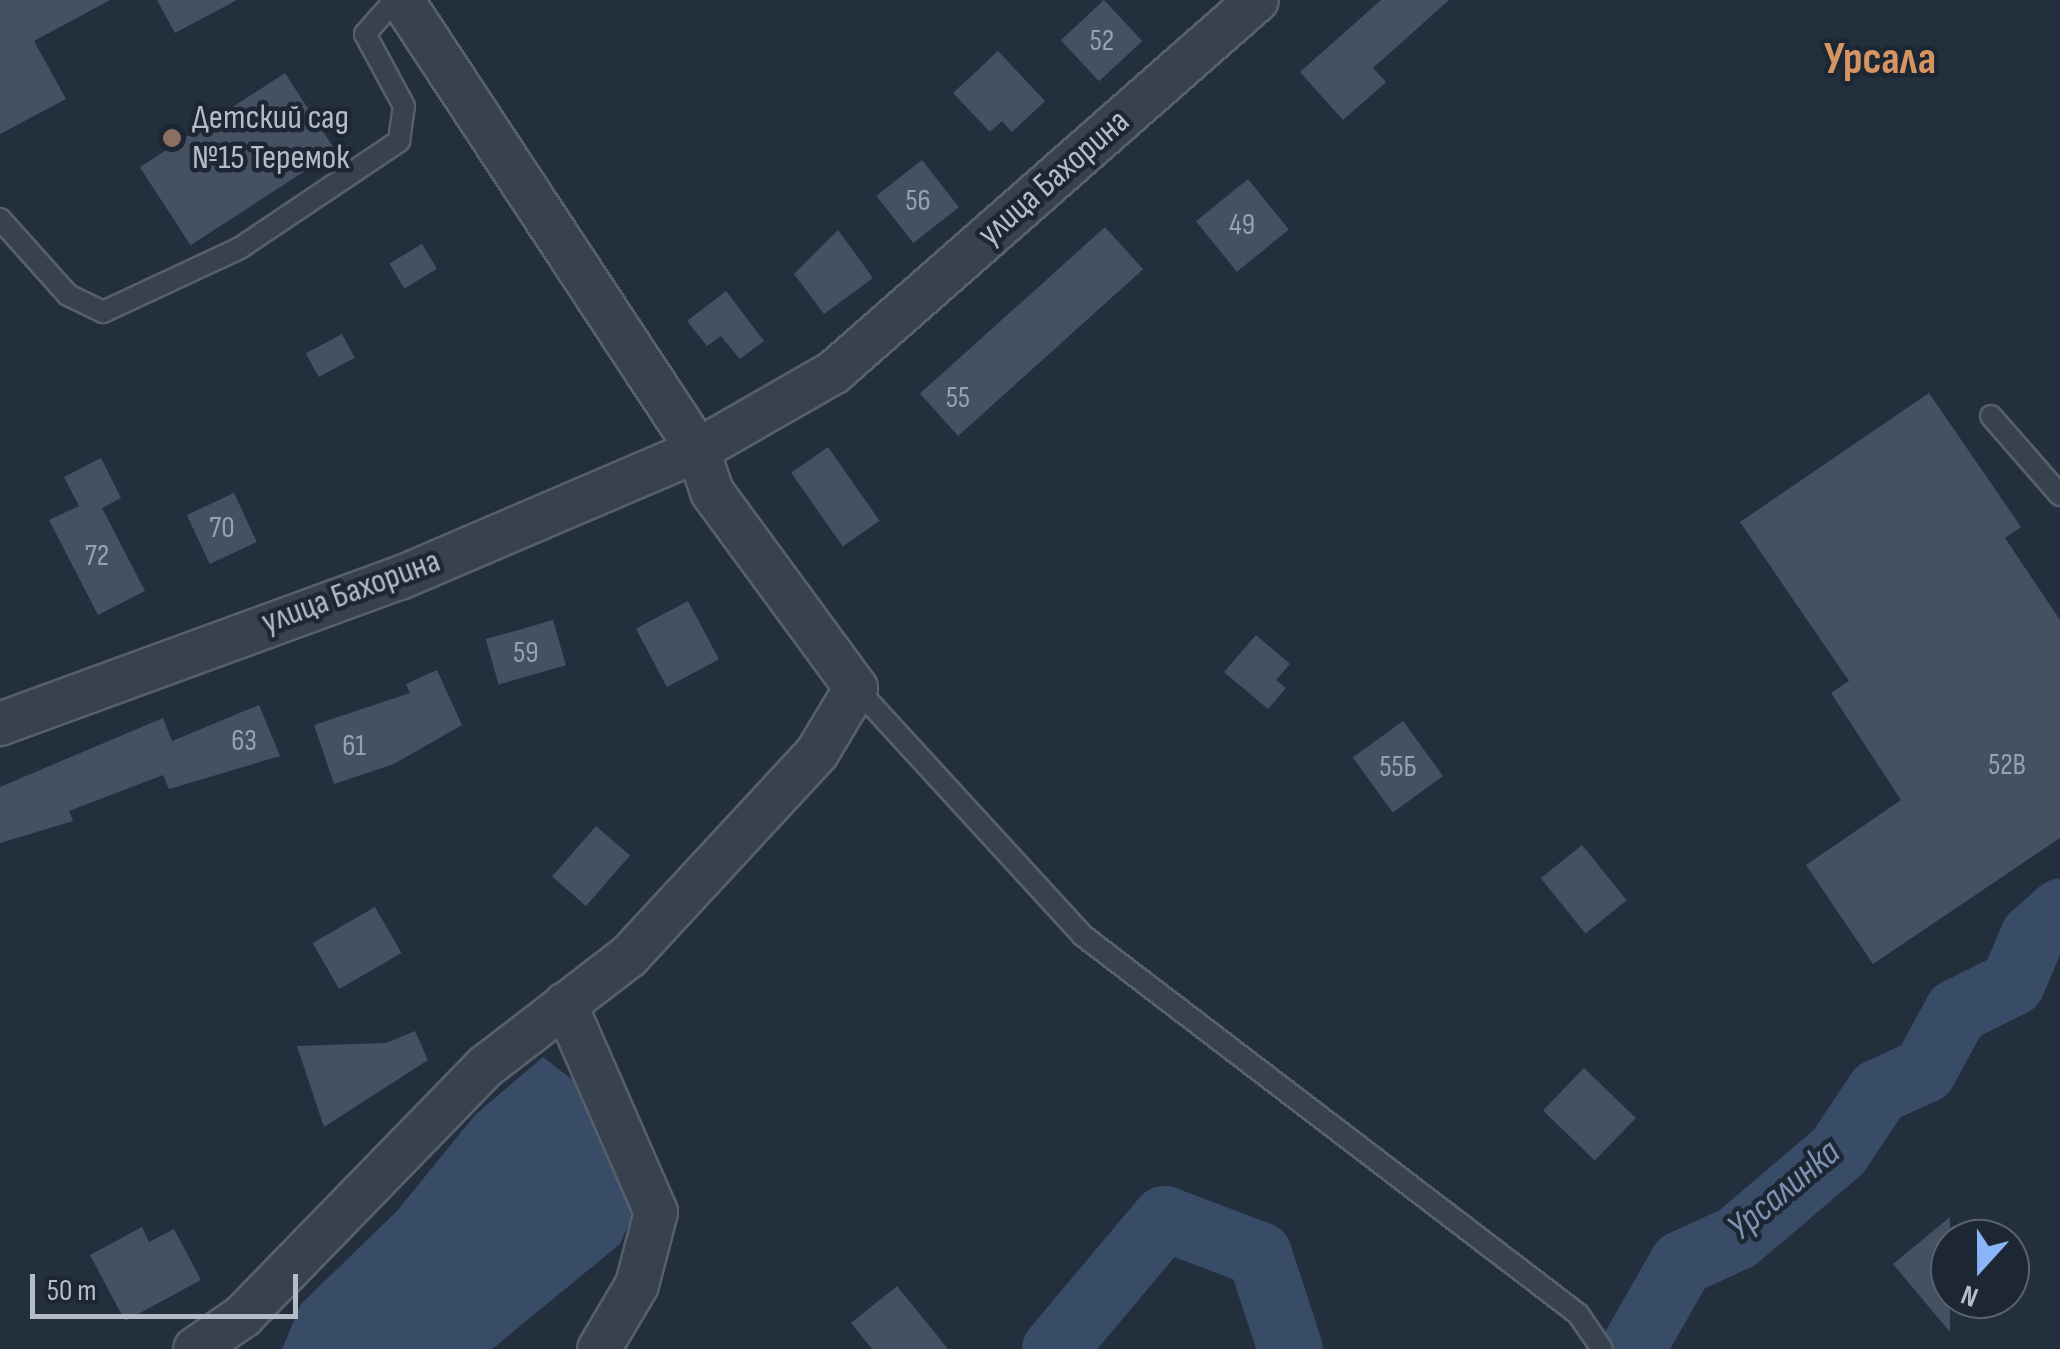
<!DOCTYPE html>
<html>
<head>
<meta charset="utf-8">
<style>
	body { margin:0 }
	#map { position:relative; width:2060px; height:1349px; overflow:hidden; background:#242f3e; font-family:"Sofia Sans Condensed",sans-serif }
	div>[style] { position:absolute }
	.water>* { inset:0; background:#394c67 }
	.river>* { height:65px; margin:-32.5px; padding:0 32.5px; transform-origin:32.5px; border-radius:32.5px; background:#394c67 }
	.building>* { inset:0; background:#455162; transform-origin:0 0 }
	.roads { filter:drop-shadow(2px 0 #565f6c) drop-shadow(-2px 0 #565f6c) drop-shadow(0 2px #565f6c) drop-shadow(0 -2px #565f6c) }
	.service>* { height:20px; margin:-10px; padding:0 10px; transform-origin:10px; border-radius:10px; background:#38414e }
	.minor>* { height:42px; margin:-21px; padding:0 21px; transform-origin:21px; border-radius:21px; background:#38414e }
	.dots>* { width:28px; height:28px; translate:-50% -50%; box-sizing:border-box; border:5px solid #1d2633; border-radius:50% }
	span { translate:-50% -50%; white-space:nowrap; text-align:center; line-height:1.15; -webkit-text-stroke:9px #1d2633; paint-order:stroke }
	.number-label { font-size:30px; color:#98a1af }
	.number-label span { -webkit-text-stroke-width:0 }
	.poi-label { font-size:35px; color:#b4bcc9 }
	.left { translate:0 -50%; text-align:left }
	.street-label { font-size:35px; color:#b4bcc9 }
	.water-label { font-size:38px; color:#7c92b1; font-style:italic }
	.district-label { font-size:45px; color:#d59563; font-weight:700 }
	.north { position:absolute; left:1930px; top:1219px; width:100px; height:100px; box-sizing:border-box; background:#1d2633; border:2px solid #59626f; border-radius:50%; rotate:201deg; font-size:28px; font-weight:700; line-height:40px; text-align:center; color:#b4bcc9 }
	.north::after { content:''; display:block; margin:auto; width:35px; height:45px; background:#8ab4f8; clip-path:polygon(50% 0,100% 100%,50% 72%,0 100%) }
	.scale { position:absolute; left:30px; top:1274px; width:268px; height:45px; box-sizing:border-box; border:5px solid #b4bcc9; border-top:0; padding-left:12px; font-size:30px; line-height:35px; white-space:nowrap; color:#b4bcc9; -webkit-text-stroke:8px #1d2633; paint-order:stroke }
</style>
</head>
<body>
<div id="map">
	<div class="water">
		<i style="clip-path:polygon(543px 1057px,574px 1081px,614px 1149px,632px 1216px,620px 1244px,492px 1349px,282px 1349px,301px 1304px,397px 1211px,475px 1115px)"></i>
	</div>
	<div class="river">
		<i style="left:1054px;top:1349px;width:171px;rotate:-50deg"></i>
		<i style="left:1164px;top:1218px;width:102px;rotate:20.8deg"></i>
		<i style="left:1259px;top:1254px;width:100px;rotate:71.9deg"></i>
		<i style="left:1632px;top:1349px;width:99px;rotate:-60.3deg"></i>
		<i style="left:1681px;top:1263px;width:62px;rotate:-24.9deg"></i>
		<i style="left:1737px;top:1237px;width:133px;rotate:-40.4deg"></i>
		<i style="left:1838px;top:1151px;width:72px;rotate:-56.3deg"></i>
		<i style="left:1878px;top:1091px;width:51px;rotate:-24.5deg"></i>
		<i style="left:1924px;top:1070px;width:67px;rotate:-61.5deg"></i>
		<i style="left:1956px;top:1011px;width:63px;rotate:-26.6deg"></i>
		<i style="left:2012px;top:983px;width:51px;rotate:-66.9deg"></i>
		<i style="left:2032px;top:936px;width:38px;rotate:-42deg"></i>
	</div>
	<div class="building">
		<i style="clip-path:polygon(0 0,110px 0,34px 41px,66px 99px,0 134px)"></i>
		<i style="clip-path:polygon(157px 0,237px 0,175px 33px)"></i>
		<i style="left:1104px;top:0;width:56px;height:59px;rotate:47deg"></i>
		<i style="clip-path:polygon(1381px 0,1449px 0,1373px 68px,1386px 82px,1343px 120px,1300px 72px)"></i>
		<i style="clip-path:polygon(998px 51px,1045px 101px,1012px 132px,1002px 121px,990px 132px,953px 93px)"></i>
		<i style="left:285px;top:73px;width:93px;height:173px;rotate:57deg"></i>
		<i style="left:922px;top:160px;width:60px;height:58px;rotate:52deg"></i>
		<i style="left:1248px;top:179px;width:65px;height:67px;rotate:51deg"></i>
		<i style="left:1105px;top:227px;width:57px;height:249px;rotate:48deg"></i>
		<i style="clip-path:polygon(838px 230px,873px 278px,824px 314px,794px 274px)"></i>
		<i style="left:422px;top:244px;width:29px;height:38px;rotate:59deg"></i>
		<i style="clip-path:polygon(726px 291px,764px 341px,740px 359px,721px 336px,707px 346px,687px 321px)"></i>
		<i style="left:342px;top:334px;width:27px;height:41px;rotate:62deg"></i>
		<i style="clip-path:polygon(1929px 393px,2021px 527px,2005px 538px,2060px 620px,2060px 838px,1873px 964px,1806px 865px,1901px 800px,1831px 693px,1849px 681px,1740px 522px)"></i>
		<i style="left:828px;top:447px;width:90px;height:45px;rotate:55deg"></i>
		<i style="clip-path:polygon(101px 458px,121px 498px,102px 508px,145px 591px,98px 615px,49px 520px,79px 506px,64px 477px)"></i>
		<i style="left:234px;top:493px;width:54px;height:52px;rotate:65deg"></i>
		<i style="left:688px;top:601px;width:66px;height:59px;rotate:62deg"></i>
		<i style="left:553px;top:620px;width:47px;height:70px;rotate:74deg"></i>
		<i style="clip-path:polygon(1256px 635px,1290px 664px,1276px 680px,1286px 688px,1268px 709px,1224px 672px)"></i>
		<i style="clip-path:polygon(437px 670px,462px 725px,394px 764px,334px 784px,314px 725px,410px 693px,406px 684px)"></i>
		<i style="clip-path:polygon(259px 705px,280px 756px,169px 789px,163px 775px,69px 811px,73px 821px,0 843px,0 787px,163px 718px,172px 741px)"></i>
		<i style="left:1403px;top:721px;width:68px;height:62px;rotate:54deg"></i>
		<i style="left:596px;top:826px;width:45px;height:67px;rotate:41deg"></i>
		<i style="left:1582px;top:845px;width:71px;height:53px;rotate:51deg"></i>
		<i style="left:375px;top:907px;width:53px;height:72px;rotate:60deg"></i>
		<i style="clip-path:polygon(415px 1031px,428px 1060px,324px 1127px,297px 1046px,386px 1043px)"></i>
		<i style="left:1584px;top:1068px;width:72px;height:59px;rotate:44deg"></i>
		<i style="clip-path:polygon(1950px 1217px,1950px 1332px,1893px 1264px)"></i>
		<i style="clip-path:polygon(142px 1227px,149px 1242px,174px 1229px,201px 1280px,125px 1321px,90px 1255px)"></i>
		<i style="clip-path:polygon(897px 1286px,948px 1349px,872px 1349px,851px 1323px)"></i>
	</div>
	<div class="roads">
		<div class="service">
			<i style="left:0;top:219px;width:102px;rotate:48.2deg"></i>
			<i style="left:68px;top:295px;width:39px;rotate:26deg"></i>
			<i style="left:103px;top:312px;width:151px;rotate:-25deg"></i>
			<i style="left:240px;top:248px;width:192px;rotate:-33.9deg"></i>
			<i style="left:399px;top:141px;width:35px;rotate:-82deg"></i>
			<i style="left:404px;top:106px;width:82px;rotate:-118.4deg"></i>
			<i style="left:365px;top:34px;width:45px;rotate:-48.6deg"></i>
			<i style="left:1991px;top:416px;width:105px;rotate:48.9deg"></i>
			<i style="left:856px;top:688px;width:335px;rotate:47.5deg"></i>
			<i style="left:1082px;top:935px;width:624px;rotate:37.38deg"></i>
			<i style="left:1578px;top:1314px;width:42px;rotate:55.6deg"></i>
		</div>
		<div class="minor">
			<i style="left:402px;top:0;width:539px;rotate:56.66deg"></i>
			<i style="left:698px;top:450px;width:157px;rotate:-29.8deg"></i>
			<i style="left:834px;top:372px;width:563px;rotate:-41.33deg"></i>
			<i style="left:0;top:724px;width:426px;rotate:-20.1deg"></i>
			<i style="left:400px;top:578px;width:324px;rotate:-23.2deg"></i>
			<i style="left:698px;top:450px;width:44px;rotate:71.6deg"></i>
			<i style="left:712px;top:492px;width:243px;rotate:53.7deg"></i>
			<i style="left:856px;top:688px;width:76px;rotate:121deg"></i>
			<i style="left:817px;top:753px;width:277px;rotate:132.8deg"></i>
			<i style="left:629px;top:956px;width:180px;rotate:142.4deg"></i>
			<i style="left:486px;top:1066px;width:349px;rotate:134.2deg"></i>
			<i style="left:243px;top:1316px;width:58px;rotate:145.5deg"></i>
			<i style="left:565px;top:1004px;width:227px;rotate:66.4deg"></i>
			<i style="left:656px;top:1212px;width:75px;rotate:104.6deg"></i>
			<i style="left:637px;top:1285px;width:74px;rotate:120.7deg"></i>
		</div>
	</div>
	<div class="dots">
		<i style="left:172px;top:138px;background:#8d6e63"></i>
	</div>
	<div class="number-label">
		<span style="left:1102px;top:41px">52</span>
		<span style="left:918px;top:201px">56</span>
		<span style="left:1242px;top:225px">49</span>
		<span style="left:958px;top:398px">55</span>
		<span style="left:222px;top:528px">70</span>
		<span style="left:97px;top:556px">72</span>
		<span style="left:526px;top:653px">59</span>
		<span style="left:244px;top:741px">63</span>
		<span style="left:354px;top:746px">61</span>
		<span style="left:2007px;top:765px">52В</span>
		<span style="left:1398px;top:767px">55Б</span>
	</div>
	<div class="poi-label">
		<span class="left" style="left:192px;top:138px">Детский сад<br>№15 Теремок</span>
	</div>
	<div class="street-label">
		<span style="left:1054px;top:178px;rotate:-41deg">улица Бахорина</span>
		<span style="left:351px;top:592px;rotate:-20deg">улица Бахорина</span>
	</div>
	<div class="water-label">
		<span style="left:1784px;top:1190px;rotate:-40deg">Урсалинка</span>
	</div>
	<div class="district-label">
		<span style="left:1880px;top:60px">Урсала</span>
	</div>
	<div class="north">N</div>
	<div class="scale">50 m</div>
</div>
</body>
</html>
